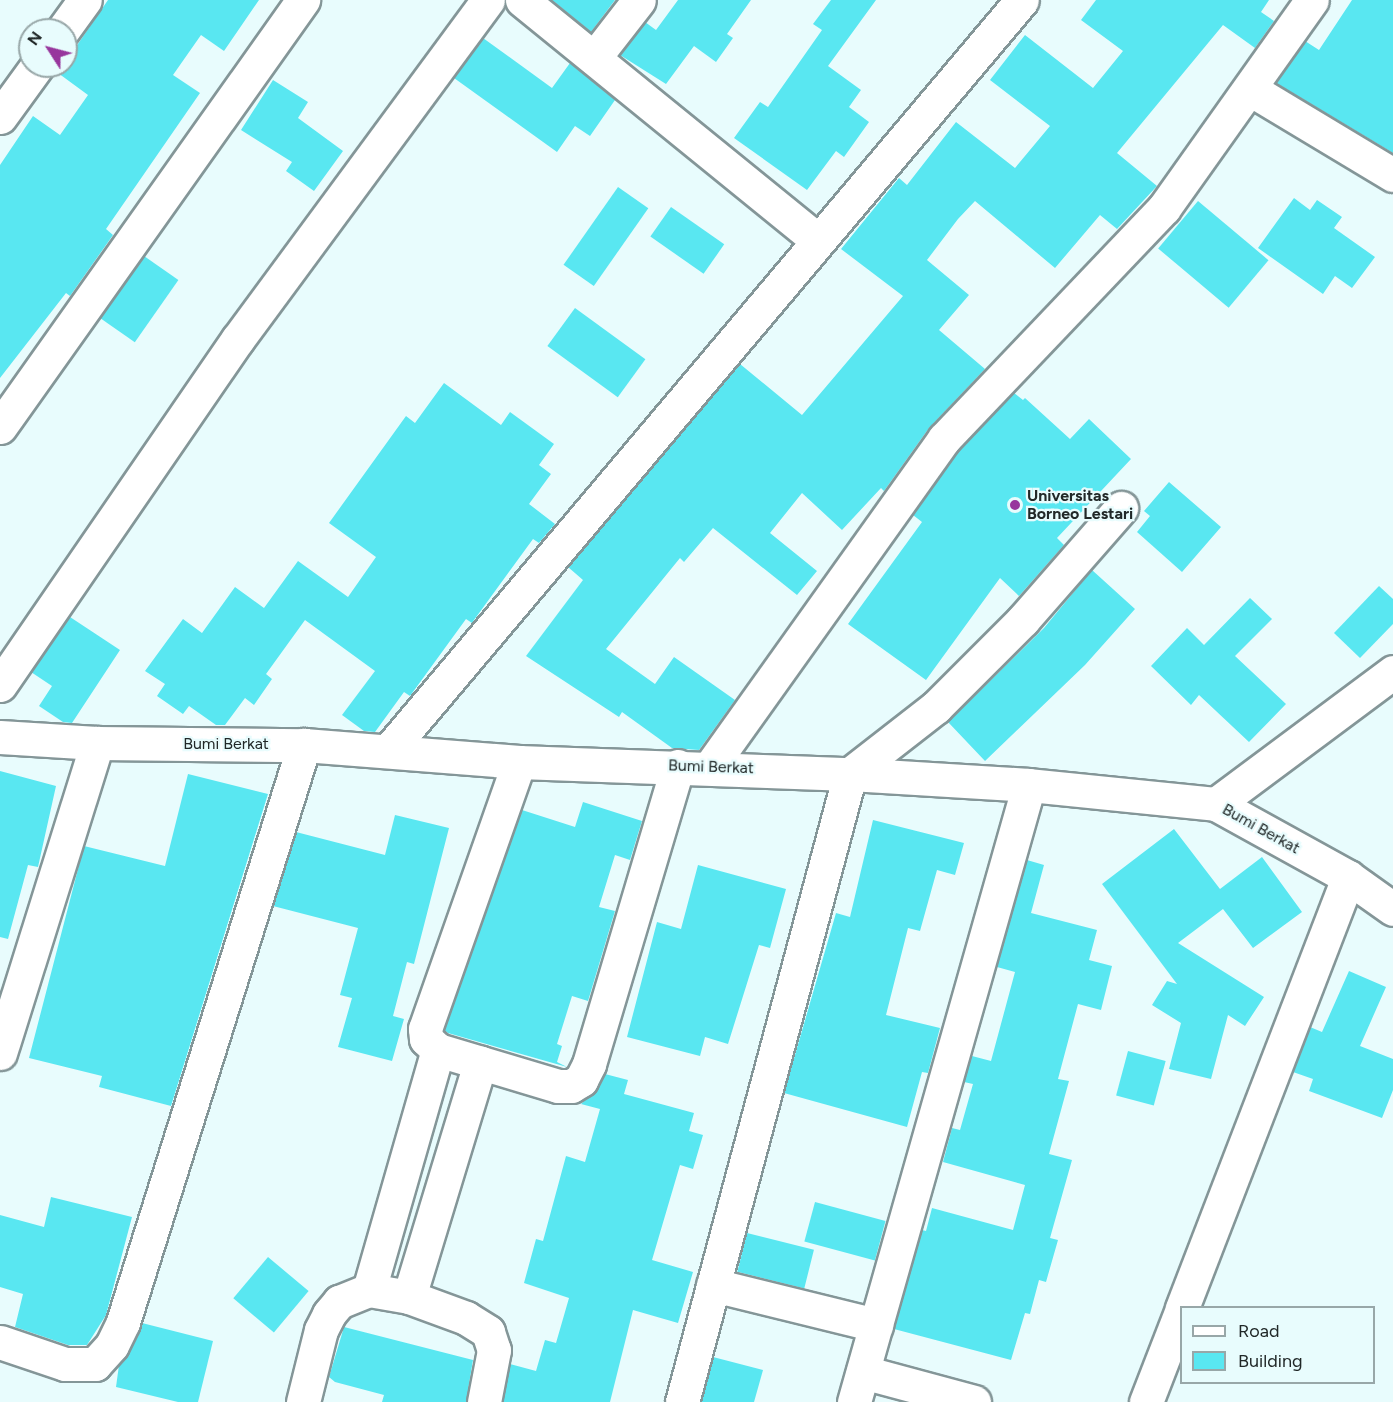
<!DOCTYPE html>
<html>
<head>
<meta charset="utf-8">
<style>
	body { margin:0 }
	#map { position:relative; width:1393px; height:1402px; overflow:hidden; background:#e8fcfd; font-family:Figtree,sans-serif }
	div>[style] { position:absolute }
	.building>* { inset:0; background:#59e7f1; transform-origin:0 0 }
	.roads { filter:drop-shadow(2px 0 #849698) drop-shadow(-2px 0 #849698) drop-shadow(0 2px #849698) drop-shadow(0 -2px #849698) }
	.minor>* { height:33px; margin:-16.5px; padding:0 16.5px; transform-origin:16.5px; border-radius:16.5px; background:#fff }
	.dots>* { width:16px; height:16px; translate:-50% -50%; box-sizing:border-box; border:3px solid #e8fcfd; border-radius:50% }
	span { translate:-50% -50%; white-space:nowrap; text-align:center; line-height:1.15; -webkit-text-stroke:4.5px #e8fcfd; paint-order:stroke }
	.poi-label { font-size:16px; color:#212828; font-weight:700 }
	.left { translate:0 -50%; text-align:left }
	.street-label { font-size:16px; color:#212828 }
	.legend { position:absolute; left:1180px; top:1306px; width:195px; height:78px; box-sizing:border-box; background:#e8fcfd; border:2px solid #98a7a8; margin:0; padding:8px 10px; list-style:none; font-size:18px; color:#212828 }
	.legend li { display:flex; align-items:center; gap:12px; height:30px }
	.legend b { width:30px; border:2px solid #98a7a8 }
	.north { position:absolute; left:18px; top:18px; width:60px; height:60px; box-sizing:border-box; background:#e8fcfd; border:2px solid #98a7a8; border-radius:50%; rotate:306deg; font-size:16px; font-weight:700; line-height:24px; text-align:center; color:#212828 }
	.north::after { content:''; display:block; margin:auto; width:21px; height:27px; background:#97369d; clip-path:polygon(50% 0,100% 100%,50% 72%,0 100%) }
</style>
</head>
<body>
<div id="map">
	<div class="building">
		<i style="clip-path:polygon(108px 0,259px 0,224px 51px,201px 35px,173px 75px,200px 93px,106px 229px,113px 235px,70px 296px,66px 293px,0 378px,0 165px,33px 116px,60px 135px,88px 95px,58px 73px)"></i>
		<i style="clip-path:polygon(552px 0,615px 0,591px 32px)"></i>
		<i style="clip-path:polygon(678px 0,751px 0,727px 34px,733px 38px,716px 62px,694px 46px,666px 84px,620px 55px,645px 22px,656px 30px)"></i>
		<i style="clip-path:polygon(831px 0,876px 0,828px 66px,861px 90px,849px 107px,869px 122px,844px 157px,836px 151px,807px 190px,734px 138px,760px 102px,768px 107px,822px 30px,813px 24px)"></i>
		<i style="clip-path:polygon(1096px 0,1269px 0,1261px 12px,1274px 21px,1255px 48px,1223px 25px,1117px 153px,1157px 186px,1117px 229px,1100px 215px,1055px 268px,975px 201px,958px 219px,927px 260px,969px 295px,939px 330px,985px 369px,929px 428px,884px 491px,881px 488px,842px 530px,802px 493px,770px 533px,817px 571px,797px 595px,713px 528px,684px 562px,680px 558px,606px 649px,655px 684px,674px 657px,735px 700px,699px 750px,672px 748px,622px 712px,619px 717px,526px 656px,583px 580px,568px 567px,740px 364px,802px 415px,903px 296px,841px 249px,899px 178px,907px 185px,956px 122px,1015px 168px,1050px 126px,990px 80px,1025px 35px,1093px 88px,1123px 51px,1081px 20px)"></i>
		<i style="clip-path:polygon(1352px 0,1393px 0,1393px 153px,1276px 83px,1305px 41px,1319px 50px)"></i>
		<i style="clip-path:polygon(483px 38px,552px 88px,570px 63px,615px 100px,590px 136px,575px 126px,557px 152px,454px 78px)"></i>
		<i style="clip-path:polygon(273px 80px,308px 102px,298px 118px,343px 151px,314px 191px,286px 171px,292px 162px,241px 130px)"></i>
		<i style="left:618px;top:187px;width:37px;height:95px;rotate:35deg"></i>
		<i style="clip-path:polygon(1294px 198px,1310px 210px,1317px 200px,1342px 217px,1334px 228px,1375px 257px,1352px 288px,1335px 276px,1323px 294px,1258px 248px)"></i>
		<i style="left:1198px;top:201px;width:92px;height:62px;rotate:40deg"></i>
		<i style="left:671px;top:207px;width:65px;height:36px;rotate:35deg"></i>
		<i style="left:144px;top:256px;width:42px;height:76px;rotate:35deg"></i>
		<i style="left:575px;top:308px;width:87px;height:47px;rotate:36deg"></i>
		<i style="clip-path:polygon(444px 383px,501px 425px,510px 412px,554px 444px,539px 465px,551px 474px,529px 504px,555px 524px,539px 543px,533px 539px,474px 620px,472px 623px,466px 619px,410px 696px,404px 692px,375px 732px,364px 731px,342px 715px,375px 671px,305px 620px,266px 674px,272px 679px,254px 705px,245px 698px,225px 725px,216px 725px,189px 706px,183px 714px,157px 696px,165px 684px,145px 671px,183px 619px,202px 633px,235px 587px,264px 608px,298px 561px,348px 597px,376px 557px,329px 523px,406px 416px,415px 423px)"></i>
		<i style="clip-path:polygon(1014px 393px,1023px 400px,1025px 398px,1070px 439px,1089px 419px,1131px 459px,1057px 538px,1064px 545px,1019px 596px,1000px 578px,926px 680px,848px 624px,922px 522px,913px 515px,958px 451px)"></i>
		<i style="clip-path:polygon(1169px 482px,1221px 527px,1182px 572px,1137px 532px,1150px 516px,1144px 511px)"></i>
		<i style="clip-path:polygon(1092px 570px,1135px 609px,1085px 665px,985px 761px,948px 722px,1044px 628px)"></i>
		<i style="clip-path:polygon(1379px 586px,1393px 599px,1393px 624px,1360px 658px,1334px 633px)"></i>
		<i style="clip-path:polygon(1250px 598px,1272px 619px,1235px 656px,1286px 704px,1249px 742px,1199px 695px,1191px 705px,1151px 666px,1187px 628px,1204px 645px)"></i>
		<i style="clip-path:polygon(70px 617px,120px 650px,72px 723px,63px 722px,39px 706px,52px 686px,31px 672px)"></i>
		<i style="clip-path:polygon(0 771px,56px 786px,38px 867px,28px 865px,8px 939px,0 937px)"></i>
		<i style="clip-path:polygon(188px 774px,268px 794px,171px 1106px,99px 1087px,102px 1076px,29px 1058px,84px 846px,165px 866px)"></i>
		<i style="clip-path:polygon(583px 802px,642px 821px,630px 860px,615px 855px,599px 907px,615px 911px,588px 1001px,572px 996px,557px 1044px,562px 1046px,557px 1062px,567px 1067px,448px 1033px,444px 1030px,522px 810px,575px 827px)"></i>
		<i style="clip-path:polygon(395px 815px,449px 828px,414px 964px,407px 962px,393px 1016px,404px 1019px,392px 1061px,338px 1047px,352px 998px,340px 995px,358px 928px,273px 906px,296px 832px,385px 855px)"></i>
		<i style="clip-path:polygon(873px 820px,964px 843px,955px 875px,937px 870px,920px 931px,908px 928px,886px 1015px,940px 1028px,928px 1073px,922px 1072px,907px 1127px,784px 1093px,836px 913px,850px 917px)"></i>
		<i style="clip-path:polygon(1174px 829px,1220px 889px,1262px 857px,1302px 912px,1253px 948px,1223px 909px,1178px 943px,1264px 997px,1245px 1026px,1228px 1015px,1211px 1079px,1169px 1069px,1181px 1023px,1152px 1005px,1167px 981px,1177px 984px,1102px 884px)"></i>
		<i style="clip-path:polygon(1027px 860px,1044px 865px,1031px 913px,1097px 930px,1089px 960px,1112px 966px,1101px 1010px,1078px 1004px,1058px 1079px,1069px 1081px,1049px 1154px,1072px 1160px,1050px 1238px,1058px 1240px,1046px 1282px,1039px 1280px,1030px 1314px,1025px 1313px,1011px 1360px,894px 1329px,922px 1230px,926px 1231px,932px 1208px,1013px 1230px,1025px 1185px,943px 1162px,952px 1128px,960px 1130px,973px 1084px,964px 1082px,972px 1056px,991px 1061px,1015px 972px,997px 967px)"></i>
		<i style="clip-path:polygon(698px 865px,786px 889px,770px 948px,759px 945px,728px 1044px,705px 1037px,700px 1056px,627px 1037px,657px 922px,681px 929px)"></i>
		<i style="clip-path:polygon(1349px 971px,1386px 987px,1360px 1046px,1393px 1059px,1393px 1090px,1382px 1118px,1309px 1091px,1313px 1079px,1293px 1072px,1310px 1027px,1322px 1032px)"></i>
		<i style="left:1128px;top:1051px;width:39px;height:46px;rotate:15deg"></i>
		<i style="clip-path:polygon(605px 1074px,628px 1080px,624px 1094px,694px 1113px,689px 1131px,703px 1135px,693px 1169px,680px 1165px,652px 1260px,693px 1272px,678px 1323px,633px 1310px,610px 1402px,503px 1402px,510px 1364px,536px 1371px,545px 1340px,556px 1343px,569px 1298px,524px 1283px,536px 1239px,543px 1241px,566px 1156px,585px 1162px,600px 1109px,581px 1104px,597px 1089px)"></i>
		<i style="clip-path:polygon(51px 1197px,132px 1217px,106px 1315px,87px 1345px,68px 1345px,15px 1327px,23px 1294px,0 1287px,0 1215px,44px 1227px)"></i>
		<i style="left:815px;top:1202px;width:73px;height:41px;rotate:15deg"></i>
		<i style="left:747px;top:1233px;width:69px;height:40px;rotate:14deg"></i>
		<i style="left:268px;top:1257px;width:53px;height:54px;rotate:40deg"></i>
		<i style="clip-path:polygon(142px 1323px,213px 1341px,198px 1402px,178px 1402px,116px 1387px,119px 1365px)"></i>
		<i style="clip-path:polygon(344px 1327px,473px 1360px,466px 1402px,382px 1402px,384px 1395px,335px 1382px,329px 1377px)"></i>
		<i style="clip-path:polygon(713px 1357px,763px 1370px,754px 1402px,701px 1402px)"></i>
	</div>
	<div class="roads">
		<div class="minor">
			<i style="left:522px;top:0;width:380px;rotate:39.1deg"></i>
			<i style="left:63px;top:30px;width:37px;rotate:-54deg"></i>
			<i style="left:594px;top:58px;width:73px;rotate:-52.2deg"></i>
			<i style="left:1250px;top:89px;width:167px;rotate:31deg"></i>
			<i style="left:0;top:117px;width:63px;rotate:-54deg"></i>
			<i style="left:0;top:427px;width:524px;rotate:-54.64deg"></i>
			<i style="left:0;top:685px;width:420px;rotate:-55.5deg"></i>
			<i style="left:238px;top:339px;width:421px;rotate:-53.6deg"></i>
			<i style="left:0;top:737px;width:97px;rotate:3.5deg"></i>
			<i style="left:97px;top:743px;width:207px;rotate:0.6deg"></i>
			<i style="left:304px;top:745px;width:216px;rotate:4.5deg"></i>
			<i style="left:519px;top:762px;width:331px;rotate:2.1deg"></i>
			<i style="left:850px;top:774px;width:179px;rotate:3.5deg"></i>
			<i style="left:1029px;top:785px;width:188px;rotate:5.8deg"></i>
			<i style="left:1216px;top:804px;width:151px;rotate:28.9deg"></i>
			<i style="left:1348px;top:877px;width:55px;rotate:35.4deg"></i>
			<i style="left:389px;top:750px;width:981px;rotate:-49.84deg"></i>
			<i style="left:519px;top:762px;width:283px;rotate:109.4deg"></i>
			<i style="left:425px;top:1029px;width:10px;rotate:84deg"></i>
			<i style="left:426px;top:1039px;width:16px;rotate:43deg"></i>
			<i style="left:438px;top:1050px;width:125px;rotate:16.7deg"></i>
			<i style="left:558px;top:1086px;width:13px"></i>
			<i style="left:571px;top:1086px;width:12px;rotate:-31deg"></i>
			<i style="left:581px;top:1080px;width:18px;rotate:-63deg"></i>
			<i style="left:589px;top:1064px;width:311px;rotate:-73.4deg"></i>
			<i style="left:710px;top:767px;width:403px;rotate:-54.5deg"></i>
			<i style="left:944px;top:439px;width:319px;rotate:-46.4deg"></i>
			<i style="left:1164px;top:208px;width:255px;rotate:-54.6deg"></i>
			<i style="left:1216px;top:804px;width:221px;rotate:-36.7deg"></i>
			<i style="left:0;top:1053px;width:325px;rotate:-72.6deg"></i>
			<i style="left:713px;top:1285px;width:168px;rotate:13.8deg"></i>
			<i style="left:369px;top:1290px;width:250px;rotate:-74deg"></i>
			<i style="left:409px;top:1297px;width:245px;rotate:-73.1deg"></i>
			<i style="left:1182px;top:1308px;width:462px;rotate:-68.9deg"></i>
			<i style="left:0;top:1342px;width:69px;rotate:18.7deg"></i>
			<i style="left:65px;top:1364px;width:30px"></i>
			<i style="left:95px;top:1364px;width:25px;rotate:-48deg"></i>
			<i style="left:112px;top:1345px;width:25px;rotate:-64deg"></i>
			<i style="left:123px;top:1322px;width:605px;rotate:-72.58deg"></i>
			<i style="left:863px;top:1372px;width:115px;rotate:15.1deg"></i>
			<i style="left:303px;top:1402px;width:74px;rotate:-76deg"></i>
			<i style="left:321px;top:1330px;width:18px;rotate:-63deg"></i>
			<i style="left:329px;top:1314px;width:16px;rotate:-50deg"></i>
			<i style="left:339px;top:1302px;width:32px;rotate:-22deg"></i>
			<i style="left:369px;top:1290px;width:41px;rotate:9.9deg"></i>
			<i style="left:409px;top:1297px;width:61px;rotate:20.2deg"></i>
			<i style="left:466px;top:1318px;width:26px;rotate:32deg"></i>
			<i style="left:488px;top:1332px;width:19px;rotate:72deg"></i>
			<i style="left:494px;top:1350px;width:53px;rotate:100.9deg"></i>
			<i style="left:682px;top:1402px;width:650px;rotate:-75.02deg"></i>
			<i style="left:850px;top:774px;width:109px;rotate:-37.9deg"></i>
			<i style="left:936px;top:707px;width:123px;rotate:-45deg"></i>
			<i style="left:1023px;top:620px;width:149px;rotate:-48.8deg"></i>
			<i style="left:854px;top:1402px;width:641px;rotate:-74.17deg"></i>
			<i style="left:1146px;top:1402px;width:100px;rotate:-68.8deg"></i>
		</div>
	</div>
	<div class="dots">
		<i style="left:1015px;top:505px;background:#97369d"></i>
	</div>
	<div class="poi-label">
		<span class="left" style="left:1027px;top:505px">Universitas<br>Borneo Lestari</span>
	</div>
	<div class="street-label">
		<span style="left:226px;top:744px">Bumi Berkat</span>
		<span style="left:711px;top:767px;rotate:2deg">Bumi Berkat</span>
		<span style="left:1261px;top:829px;rotate:29deg">Bumi Berkat</span>
	</div>
	<ul class="legend">
	<li><b style="height:8px;background:#fff"></b>Road</li>
	<li><b style="height:16px;background:#59e7f1"></b>Building</li>
	</ul>
	<div class="north">N</div>
</div>
</body>
</html>
